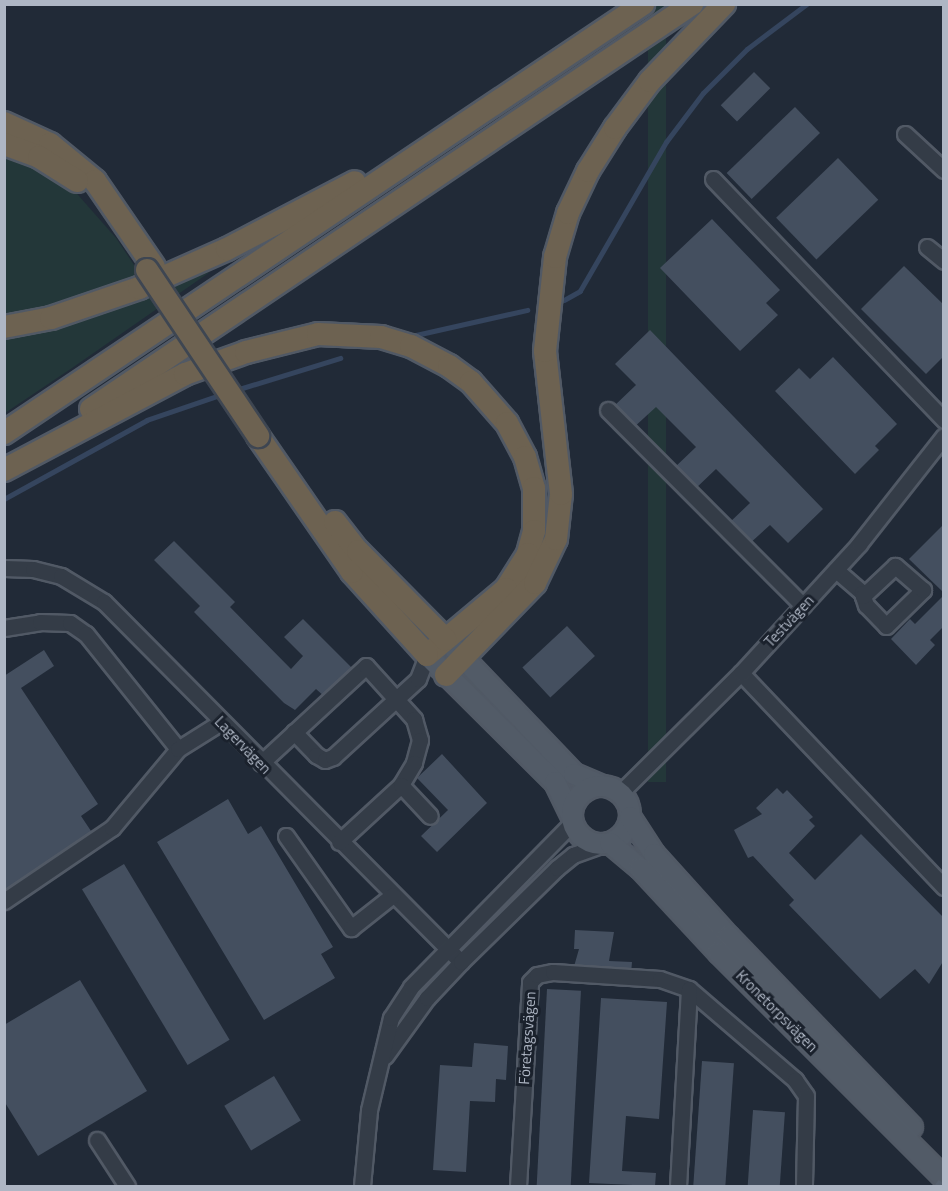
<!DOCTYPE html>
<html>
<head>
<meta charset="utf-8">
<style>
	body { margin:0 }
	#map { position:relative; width:948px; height:1191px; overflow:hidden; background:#212a37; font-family:"Titillium Web",sans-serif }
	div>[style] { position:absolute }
	.green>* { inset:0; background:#233739; transform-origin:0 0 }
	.stream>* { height:4.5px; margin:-2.25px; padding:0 2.25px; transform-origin:2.25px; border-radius:2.25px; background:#35455e }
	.building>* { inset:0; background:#444f5f; transform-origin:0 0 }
	.roads { filter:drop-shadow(2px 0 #515965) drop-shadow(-2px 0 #515965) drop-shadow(0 2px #515965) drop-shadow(0 -2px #515965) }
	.minor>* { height:15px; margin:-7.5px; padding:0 7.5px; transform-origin:7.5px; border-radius:7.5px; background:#343c47 }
	.major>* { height:20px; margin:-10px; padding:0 10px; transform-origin:10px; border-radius:10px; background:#525b67 }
	.major>.ring { margin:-10px; padding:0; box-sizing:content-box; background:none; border:20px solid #525b67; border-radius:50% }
	.highway>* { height:22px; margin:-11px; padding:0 11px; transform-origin:11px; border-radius:11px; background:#6d6251 }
	.rail>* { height:4.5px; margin-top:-2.25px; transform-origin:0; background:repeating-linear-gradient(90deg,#56606e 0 6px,transparent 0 12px) }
	.bridges { filter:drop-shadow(2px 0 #3e4652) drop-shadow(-2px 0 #3e4652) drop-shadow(0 2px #3e4652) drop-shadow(0 -2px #3e4652) }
	.highway-bridge>* { height:22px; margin:-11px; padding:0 11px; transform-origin:11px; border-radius:11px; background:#6d6251 }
	span { translate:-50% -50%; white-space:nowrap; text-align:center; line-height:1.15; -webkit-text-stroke:6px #1a212c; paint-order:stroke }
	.street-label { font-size:15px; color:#aeb6c4 }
	.frame { position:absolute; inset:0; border:6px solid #aeb6c4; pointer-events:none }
</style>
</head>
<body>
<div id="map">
	<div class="green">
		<i style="left:648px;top:5px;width:18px;height:777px"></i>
		<i style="clip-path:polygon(4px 151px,64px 179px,116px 238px,144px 280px,82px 301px,5px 318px)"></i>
		<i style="clip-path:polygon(210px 272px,72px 368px,5px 413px,5px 336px,69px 322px)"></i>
	</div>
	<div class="stream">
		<i style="left:564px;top:300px;width:18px;rotate:-29deg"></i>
		<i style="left:580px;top:291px;width:172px;rotate:-60deg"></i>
		<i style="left:666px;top:142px;width:61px;rotate:-52.9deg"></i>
		<i style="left:703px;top:93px;width:62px;rotate:-45deg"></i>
		<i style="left:747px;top:49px;width:75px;rotate:-36.9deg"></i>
		<i style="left:416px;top:335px;width:114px;rotate:-12.7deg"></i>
		<i style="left:236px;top:390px;width:109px;rotate:-17.1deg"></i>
		<i style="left:4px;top:499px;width:163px;rotate:-28.9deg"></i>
		<i style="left:147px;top:420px;width:80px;rotate:-18.9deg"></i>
	</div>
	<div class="building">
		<i style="left:754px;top:72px;width:23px;height:47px;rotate:45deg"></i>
		<i style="left:795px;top:107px;width:36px;height:95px;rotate:46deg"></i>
		<i style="left:838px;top:158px;width:58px;height:86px;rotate:46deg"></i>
		<i style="clip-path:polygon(712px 219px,780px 290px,766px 303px,778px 315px,740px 351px,660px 268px)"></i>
		<i style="clip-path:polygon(904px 266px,944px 305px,944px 356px,926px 374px,861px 309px)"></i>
		<i style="clip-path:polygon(650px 330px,823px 509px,788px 543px,770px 525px,748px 545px,728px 524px,750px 503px,716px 469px,694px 490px,673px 469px,696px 447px,656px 407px,632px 429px,612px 408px,636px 385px,615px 364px)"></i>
		<i style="clip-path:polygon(833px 357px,897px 424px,875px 446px,879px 450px,855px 474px,775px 391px,799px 368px,810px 379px)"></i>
		<i style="clip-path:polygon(942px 526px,944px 528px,944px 593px,909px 559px)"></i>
		<i style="clip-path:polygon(174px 541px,235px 602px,230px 607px,291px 669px,303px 656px,284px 637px,303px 619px,353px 669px,325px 697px,316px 689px,295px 710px,284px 703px,194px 612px,200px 606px,154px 560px)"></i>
		<i style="clip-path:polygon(944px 595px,944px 626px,930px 640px,935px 645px,916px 665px,891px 639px,910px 619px,915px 624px)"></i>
		<i style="left:567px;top:626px;width:41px;height:61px;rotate:47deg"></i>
		<i style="clip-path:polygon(44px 650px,54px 666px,21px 688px,98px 804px,81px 816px,93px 834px,4px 893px,4px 676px)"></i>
		<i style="clip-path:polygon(442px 754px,487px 803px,437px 852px,421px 836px,448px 810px,417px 778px)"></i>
		<i style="clip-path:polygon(777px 788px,783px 794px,787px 790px,813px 817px,809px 820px,815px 826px,789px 853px,815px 880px,861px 834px,944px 918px,944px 960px,929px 984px,915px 969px,880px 999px,789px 905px,794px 900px,753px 856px,748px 858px,734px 830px,762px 814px,756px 808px)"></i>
		<i style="clip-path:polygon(228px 799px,248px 834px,261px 826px,333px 947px,321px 954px,335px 978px,264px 1020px,157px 842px)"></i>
		<i style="left:124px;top:864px;width:205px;height:49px;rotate:59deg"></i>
		<i style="clip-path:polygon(575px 930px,614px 932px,609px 961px,632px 962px,631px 974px,573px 970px,579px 949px,574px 949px)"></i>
		<i style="clip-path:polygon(80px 980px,147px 1091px,38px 1156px,4px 1101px,4px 1025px)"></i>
		<i style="left:547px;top:989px;width:34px;height:197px;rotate:3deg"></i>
		<i style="clip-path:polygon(601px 998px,667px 1002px,659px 1119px,626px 1116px,622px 1171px,656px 1173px,655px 1186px,589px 1183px)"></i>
		<i style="clip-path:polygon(474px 1043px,508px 1046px,506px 1080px,496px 1079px,495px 1102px,470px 1101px,466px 1172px,433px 1170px,440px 1065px,472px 1067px)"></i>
		<i style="left:702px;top:1061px;width:32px;height:125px;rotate:4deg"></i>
		<i style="left:274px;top:1076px;width:52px;height:58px;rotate:59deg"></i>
		<i style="left:753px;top:1110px;width:32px;height:76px;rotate:4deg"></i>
	</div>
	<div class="roads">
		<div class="minor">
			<i style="left:905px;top:134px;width:53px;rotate:42.7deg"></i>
			<i style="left:713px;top:179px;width:334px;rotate:46.2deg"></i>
			<i style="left:927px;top:247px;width:22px;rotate:39deg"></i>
			<i style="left:608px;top:410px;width:276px;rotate:45.1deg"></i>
			<i style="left:4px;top:568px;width:29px;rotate:2deg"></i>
			<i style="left:33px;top:569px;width:29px;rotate:14deg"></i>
			<i style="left:61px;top:576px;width:50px;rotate:31.2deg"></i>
			<i style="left:104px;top:602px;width:507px;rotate:45.24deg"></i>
			<i style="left:836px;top:570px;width:35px;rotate:41deg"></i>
			<i style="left:862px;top:593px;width:13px;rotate:72deg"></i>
			<i style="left:866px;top:605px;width:29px;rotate:46deg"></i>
			<i style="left:886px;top:626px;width:52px;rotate:-44.2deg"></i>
			<i style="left:923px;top:590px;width:37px;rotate:-139deg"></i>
			<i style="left:895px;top:566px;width:44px;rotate:136.8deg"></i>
			<i style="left:4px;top:628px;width:36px;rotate:-9deg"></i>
			<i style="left:40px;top:622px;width:30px;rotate:2deg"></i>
			<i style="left:70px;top:623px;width:19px;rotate:35deg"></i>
			<i style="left:86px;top:634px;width:147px;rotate:51.3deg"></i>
			<i style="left:741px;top:673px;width:295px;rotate:46.5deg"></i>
			<i style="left:294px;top:732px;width:32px;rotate:46deg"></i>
			<i style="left:316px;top:755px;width:10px;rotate:29deg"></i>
			<i style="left:325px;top:760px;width:9px;rotate:-21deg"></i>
			<i style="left:333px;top:757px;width:115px;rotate:-42.5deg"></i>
			<i style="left:418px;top:679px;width:26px;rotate:-69deg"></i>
			<i style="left:261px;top:763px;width:143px;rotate:-42.7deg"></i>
			<i style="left:366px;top:666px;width:72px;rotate:47.8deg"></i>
			<i style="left:414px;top:719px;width:22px;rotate:74deg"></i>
			<i style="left:420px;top:740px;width:24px;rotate:105deg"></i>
			<i style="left:414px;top:763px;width:26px;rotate:121deg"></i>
			<i style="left:401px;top:785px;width:84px;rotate:137.4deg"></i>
			<i style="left:401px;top:785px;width:42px;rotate:46.9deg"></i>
			<i style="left:620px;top:793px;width:170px;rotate:-44.8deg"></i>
			<i style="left:741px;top:673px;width:175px;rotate:-47.5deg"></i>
			<i style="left:859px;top:544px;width:137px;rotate:-51.8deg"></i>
			<i style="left:286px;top:836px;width:113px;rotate:54.8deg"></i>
			<i style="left:351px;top:928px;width:53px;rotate:-38.2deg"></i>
			<i style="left:4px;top:901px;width:130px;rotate:-34.1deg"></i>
			<i style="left:112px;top:828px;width:103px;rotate:-50.1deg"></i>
			<i style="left:178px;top:749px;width:51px;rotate:-32.1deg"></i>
			<i style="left:385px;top:1056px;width:72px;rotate:-54.1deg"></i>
			<i style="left:427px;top:998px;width:50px;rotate:-46.6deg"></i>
			<i style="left:461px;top:962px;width:134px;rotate:-44.4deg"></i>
			<i style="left:557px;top:868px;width:21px;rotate:-39deg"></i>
			<i style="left:573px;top:855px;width:29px;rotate:-20deg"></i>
			<i style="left:97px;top:1140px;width:55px;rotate:56.9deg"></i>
			<i style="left:362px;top:1186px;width:76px;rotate:-84.7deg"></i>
			<i style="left:369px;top:1110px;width:95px;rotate:-76.6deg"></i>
			<i style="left:391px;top:1018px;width:37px;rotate:-57deg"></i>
			<i style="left:411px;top:987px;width:230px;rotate:-45.5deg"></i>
			<i style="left:518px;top:1186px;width:204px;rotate:-86.6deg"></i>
			<i style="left:530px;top:982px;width:10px;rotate:-45deg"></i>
			<i style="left:537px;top:975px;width:16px;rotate:-11deg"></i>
			<i style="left:553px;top:972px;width:107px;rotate:3.7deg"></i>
			<i style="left:660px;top:979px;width:31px;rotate:19deg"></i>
			<i style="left:689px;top:989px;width:140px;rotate:40.6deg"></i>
			<i style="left:795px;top:1080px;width:19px;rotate:55deg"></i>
			<i style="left:806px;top:1096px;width:90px;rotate:91.3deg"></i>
			<i style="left:678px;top:1186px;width:197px;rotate:-86.8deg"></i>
		</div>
		<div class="major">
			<i style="left:445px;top:639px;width:187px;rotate:46.3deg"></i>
			<i style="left:574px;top:774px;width:30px;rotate:23deg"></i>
			<i style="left:427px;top:655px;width:180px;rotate:44.8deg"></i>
			<i style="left:555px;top:782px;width:37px;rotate:64deg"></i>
			<i class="ring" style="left:572px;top:786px;width:38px;height:38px"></i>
			<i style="left:630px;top:817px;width:44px;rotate:57deg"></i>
			<i style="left:654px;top:854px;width:112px;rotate:47.9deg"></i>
			<i style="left:729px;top:937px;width:264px;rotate:46.1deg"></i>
			<i style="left:610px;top:843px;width:39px;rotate:40deg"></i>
			<i style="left:640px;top:868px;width:116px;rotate:47.1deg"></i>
			<i style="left:719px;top:953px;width:318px;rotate:45deg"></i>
		</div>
		<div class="highway">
			<i style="left:4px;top:123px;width:51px;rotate:24.5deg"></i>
			<i style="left:50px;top:144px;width:58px;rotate:39.4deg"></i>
			<i style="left:95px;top:181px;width:104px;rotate:55.5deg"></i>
			<i style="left:4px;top:144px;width:37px;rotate:20deg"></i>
			<i style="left:39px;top:157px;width:45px;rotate:32.3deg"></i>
			<i style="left:4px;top:327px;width:48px;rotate:-10.8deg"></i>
			<i style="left:51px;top:318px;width:93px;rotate:-18.8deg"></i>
			<i style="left:139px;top:288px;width:96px;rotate:-23.9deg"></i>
			<i style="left:227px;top:249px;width:144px;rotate:-27.6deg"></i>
			<i style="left:91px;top:409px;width:725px;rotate:-33.98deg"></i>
			<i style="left:4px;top:433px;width:770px;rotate:-33.88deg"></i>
			<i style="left:4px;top:470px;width:205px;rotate:-27.9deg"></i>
			<i style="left:185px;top:374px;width:65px;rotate:-19.8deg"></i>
			<i style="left:246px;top:352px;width:74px;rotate:-14deg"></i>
			<i style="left:318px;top:334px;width:63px;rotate:2.7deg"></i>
			<i style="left:381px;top:337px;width:31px;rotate:17deg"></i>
			<i style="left:411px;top:346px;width:43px;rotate:27.8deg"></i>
			<i style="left:449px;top:366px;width:27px;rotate:36deg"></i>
			<i style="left:471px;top:382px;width:55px;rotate:48.7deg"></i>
			<i style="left:507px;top:423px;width:38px;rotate:62deg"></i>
			<i style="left:525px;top:457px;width:32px;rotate:74deg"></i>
			<i style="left:534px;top:488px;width:43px;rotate:90deg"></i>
			<i style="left:534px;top:531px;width:24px;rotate:105deg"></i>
			<i style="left:528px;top:554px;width:41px;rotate:122.2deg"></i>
			<i style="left:506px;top:589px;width:103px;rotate:140.1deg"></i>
			<i style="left:427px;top:655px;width:112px;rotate:-132.1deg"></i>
			<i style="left:352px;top:572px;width:165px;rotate:-124.7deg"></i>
			<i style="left:335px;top:522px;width:37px;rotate:52deg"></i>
			<i style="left:358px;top:551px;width:124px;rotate:45.3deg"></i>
			<i style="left:446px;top:675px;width:128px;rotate:-45.9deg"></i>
			<i style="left:535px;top:583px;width:49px;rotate:-64.5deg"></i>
			<i style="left:556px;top:539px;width:45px;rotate:-83.7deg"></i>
			<i style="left:561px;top:494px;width:144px;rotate:-96.4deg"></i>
			<i style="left:545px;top:351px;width:95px;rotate:-83.9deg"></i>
			<i style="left:555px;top:257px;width:46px;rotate:-73.5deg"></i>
			<i style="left:568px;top:213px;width:47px;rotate:-64.5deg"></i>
			<i style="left:588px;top:171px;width:51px;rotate:-57.9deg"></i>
			<i style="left:615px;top:128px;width:59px;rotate:-53.3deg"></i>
			<i style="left:650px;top:81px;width:107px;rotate:-46.1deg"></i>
		</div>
	</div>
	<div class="rail">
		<i style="left:937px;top:1186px;width:12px;rotate:-55deg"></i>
	</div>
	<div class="bridges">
		<div class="highway-bridge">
			<i style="left:147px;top:270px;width:200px;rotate:56.2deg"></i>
		</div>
	</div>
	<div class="street-label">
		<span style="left:789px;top:621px;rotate:-47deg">Testvägen</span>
		<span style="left:243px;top:745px;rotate:46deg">Lagervägen</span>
		<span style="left:777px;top:1011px;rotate:45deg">Kronetorpsvägen</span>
		<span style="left:527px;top:1038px;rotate:-86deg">Företagsvägen</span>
	</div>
	<div class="frame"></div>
</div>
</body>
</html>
